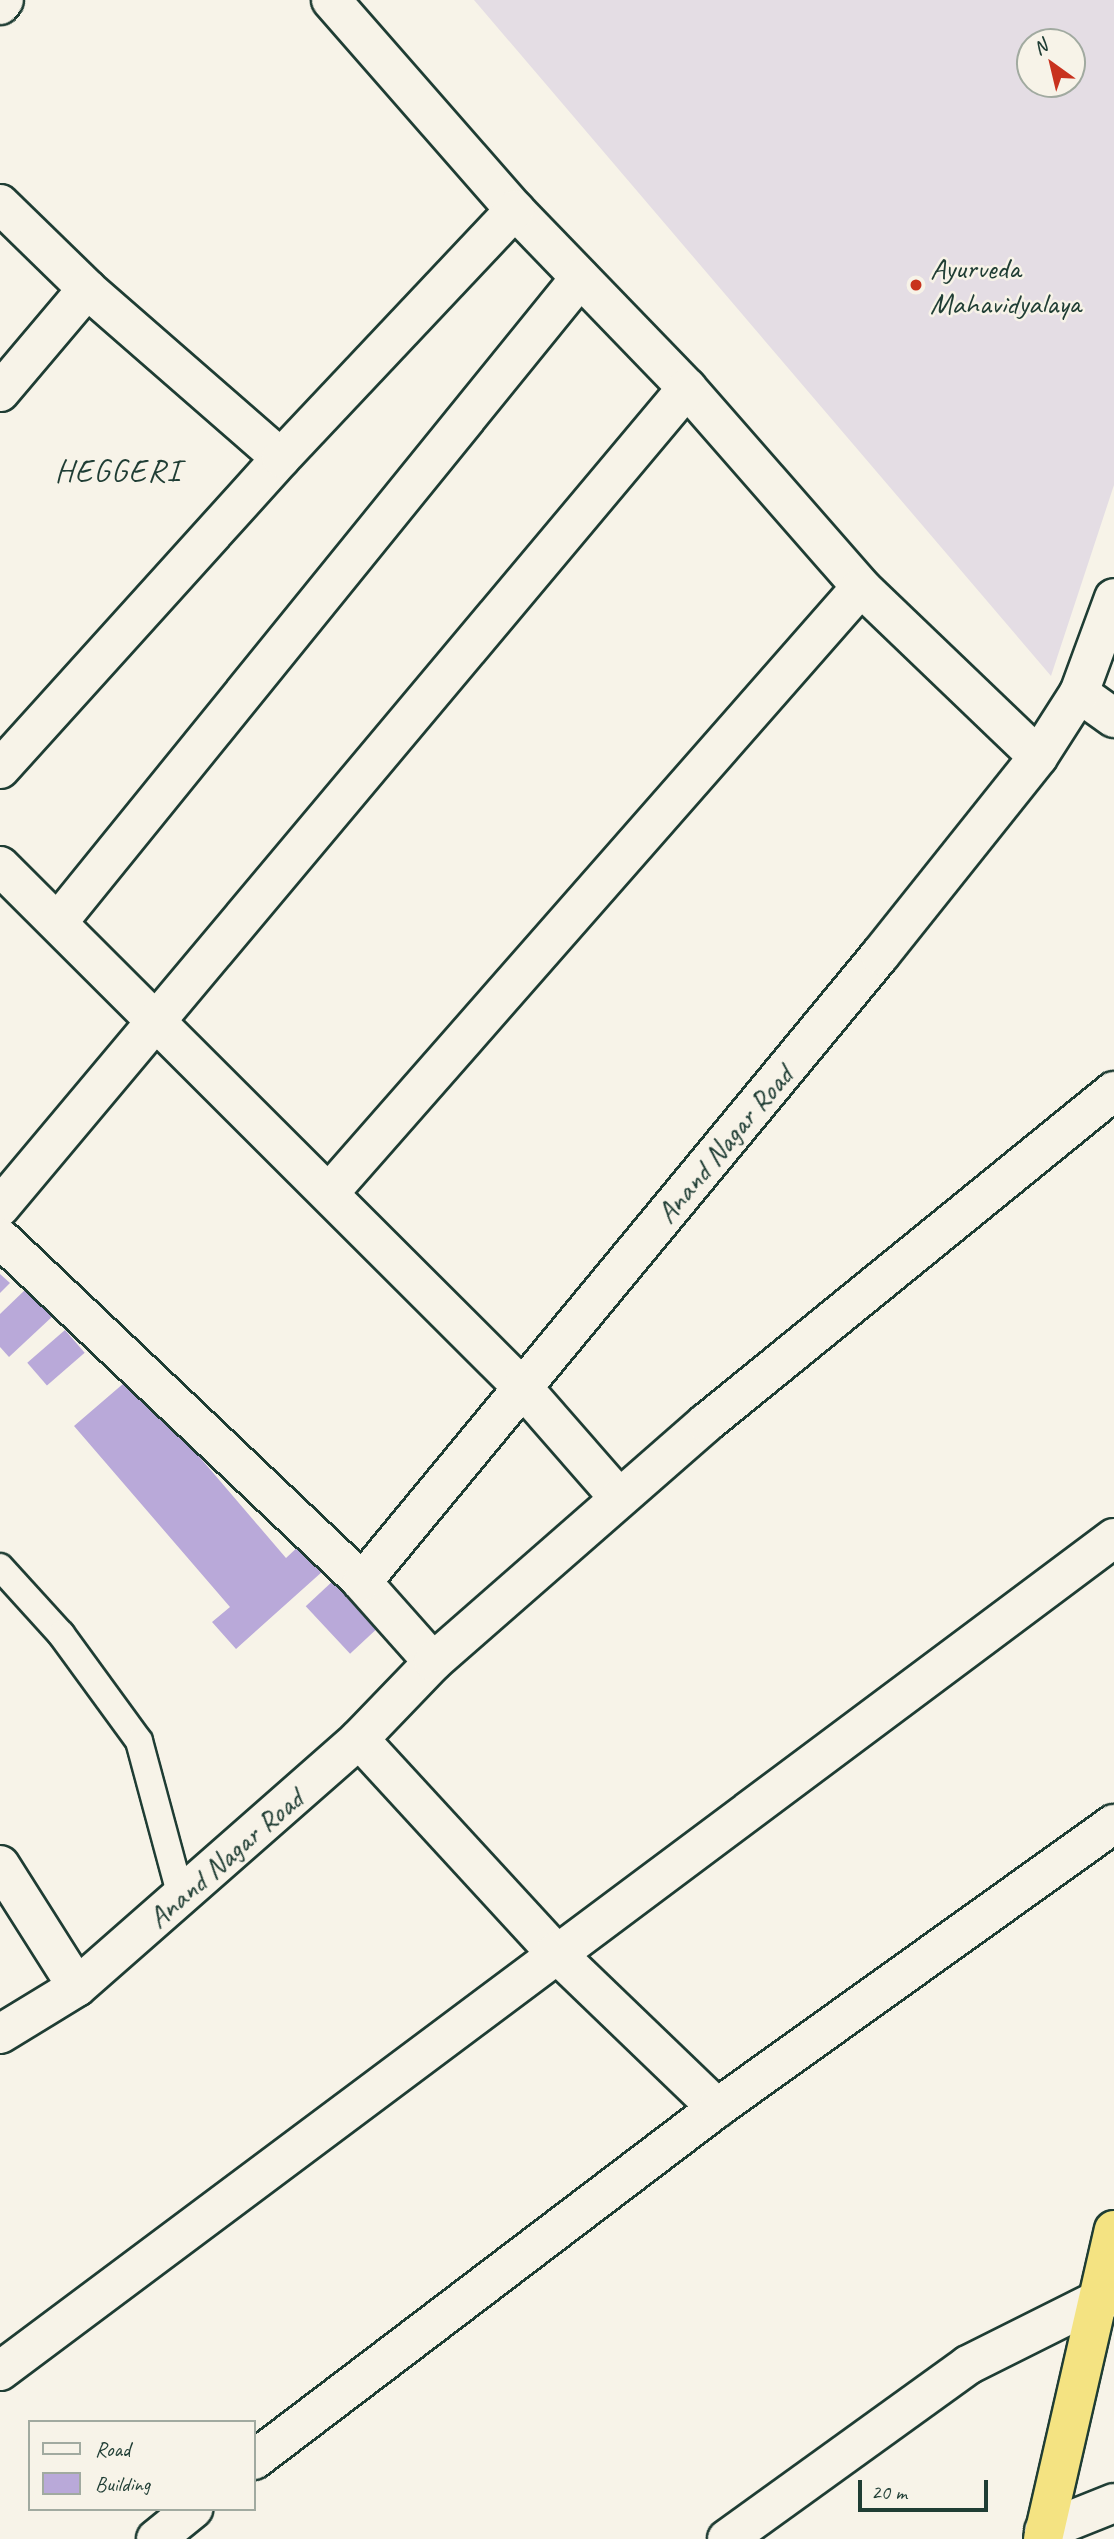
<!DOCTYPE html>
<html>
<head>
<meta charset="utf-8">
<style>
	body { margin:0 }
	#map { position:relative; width:1114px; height:2539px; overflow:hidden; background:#f7f3e8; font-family:Caveat,sans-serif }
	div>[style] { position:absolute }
	.built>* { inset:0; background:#e4dde4 }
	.building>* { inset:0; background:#b9a9d9; transform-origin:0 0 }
	.roads { filter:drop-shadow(2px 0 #1f3d34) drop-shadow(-2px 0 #1f3d34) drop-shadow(0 2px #1f3d34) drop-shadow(0 -2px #1f3d34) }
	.lane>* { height:26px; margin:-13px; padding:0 13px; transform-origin:13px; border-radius:13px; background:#f7f3e8 }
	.street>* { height:38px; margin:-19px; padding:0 19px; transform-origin:19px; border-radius:19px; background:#f7f3e8 }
	.secondary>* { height:38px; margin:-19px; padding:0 19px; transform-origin:19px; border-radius:19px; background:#f7f3e8 }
	.highway>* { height:38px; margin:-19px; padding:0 19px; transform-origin:19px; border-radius:19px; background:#f4e382 }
	.dots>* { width:19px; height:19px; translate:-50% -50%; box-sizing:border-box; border:4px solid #f7f3e8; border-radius:50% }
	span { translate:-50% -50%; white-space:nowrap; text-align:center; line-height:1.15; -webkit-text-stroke:5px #f7f3e8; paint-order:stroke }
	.poi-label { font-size:30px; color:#1f3d34 }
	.left { translate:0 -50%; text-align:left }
	.street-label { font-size:30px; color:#1f3d34 }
	.neighbourhood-label { font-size:32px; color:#1f3d34; letter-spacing:2px }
	.legend { position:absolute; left:28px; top:2420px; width:228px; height:91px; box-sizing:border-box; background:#f7f3e8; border:2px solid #a1aaa0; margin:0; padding:9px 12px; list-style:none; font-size:21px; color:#1f3d34 }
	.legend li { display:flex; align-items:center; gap:14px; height:35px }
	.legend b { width:35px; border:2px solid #a1aaa0 }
	.north { position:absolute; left:1016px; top:28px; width:70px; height:70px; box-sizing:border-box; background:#f7f3e8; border:2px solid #a1aaa0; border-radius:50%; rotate:326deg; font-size:19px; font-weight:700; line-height:28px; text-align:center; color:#1f3d34 }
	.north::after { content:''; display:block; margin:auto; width:24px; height:32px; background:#c8321e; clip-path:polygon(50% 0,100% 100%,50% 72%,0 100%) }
	.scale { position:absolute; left:858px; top:2480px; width:130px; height:32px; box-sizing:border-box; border:4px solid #1f3d34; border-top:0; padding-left:9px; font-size:21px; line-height:24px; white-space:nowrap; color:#1f3d34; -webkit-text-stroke:5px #f7f3e8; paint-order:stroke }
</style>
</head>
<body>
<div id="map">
	<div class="built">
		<i style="clip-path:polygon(evenodd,474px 0,1114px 0,1114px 485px,1051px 676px,474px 0,1030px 42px,1072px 42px,1072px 84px,1030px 84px,1030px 42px)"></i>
	</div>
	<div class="building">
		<i style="clip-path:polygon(0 1274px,10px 1283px,0 1293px)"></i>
		<i style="clip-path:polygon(27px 1288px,54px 1315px,9px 1357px,0 1347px,0 1314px)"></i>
		<i style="left:65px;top:1330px;width:30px;height:50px;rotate:49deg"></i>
		<i style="clip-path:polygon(131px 1377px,286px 1558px,301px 1544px,323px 1571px,236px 1649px,212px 1622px,230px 1607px,74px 1426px)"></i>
		<i style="left:335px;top:1579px;width:65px;height:40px;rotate:47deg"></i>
	</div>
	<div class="roads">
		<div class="lane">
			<i style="left:0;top:1567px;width:91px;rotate:47.7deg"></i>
			<i style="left:61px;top:1634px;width:132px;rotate:53.9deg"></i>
			<i style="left:139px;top:1741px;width:162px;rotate:74.9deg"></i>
		</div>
		<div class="street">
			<i style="left:331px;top:0;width:279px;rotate:48.8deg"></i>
			<i style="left:515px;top:210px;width:248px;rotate:46deg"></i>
			<i style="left:687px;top:388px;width:264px;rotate:48.8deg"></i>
			<i style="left:861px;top:587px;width:245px;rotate:43.8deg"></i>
			<i style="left:0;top:5px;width:6px;rotate:-51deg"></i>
			<i style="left:0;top:204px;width:122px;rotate:44.3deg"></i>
			<i style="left:0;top:392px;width:135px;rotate:-49.8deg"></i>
			<i style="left:87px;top:289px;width:257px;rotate:41.1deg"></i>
			<i style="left:1079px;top:693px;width:43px;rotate:35.5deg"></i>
			<i style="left:0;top:769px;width:419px;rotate:-47.9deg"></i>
			<i style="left:281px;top:458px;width:341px;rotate:-46.7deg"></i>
			<i style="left:0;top:866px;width:739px;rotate:44.95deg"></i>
			<i style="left:523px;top:1388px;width:146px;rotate:48.9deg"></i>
			<i style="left:58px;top:922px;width:829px;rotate:-50.97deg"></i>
			<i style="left:329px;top:1193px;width:806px;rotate:-48.72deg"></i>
			<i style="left:0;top:1207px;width:1069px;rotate:-50.01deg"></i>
			<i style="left:0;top:1238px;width:499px;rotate:43.5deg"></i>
			<i style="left:433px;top:1662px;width:107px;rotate:-131.6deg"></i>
			<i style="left:362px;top:1582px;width:813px;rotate:-50.44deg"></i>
			<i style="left:880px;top:955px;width:253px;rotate:-51.4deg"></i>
			<i style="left:1038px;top:757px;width:76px;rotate:-57.4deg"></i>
			<i style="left:1079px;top:693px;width:101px;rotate:-69.8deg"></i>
			<i style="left:359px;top:1739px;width:289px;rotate:47.4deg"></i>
			<i style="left:555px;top:1952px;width:225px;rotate:43.9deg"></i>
			<i style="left:0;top:1865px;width:144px;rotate:57.7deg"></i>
			<i style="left:0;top:2371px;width:1391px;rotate:-36.79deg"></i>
			<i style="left:1044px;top:2531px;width:75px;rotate:-21.8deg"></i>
			<i style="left:727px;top:2539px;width:297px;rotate:-35.8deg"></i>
			<i style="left:968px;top:2365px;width:143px;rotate:-26.6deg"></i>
			<i style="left:1096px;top:2301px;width:18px;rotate:-13deg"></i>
		</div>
		<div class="secondary">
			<i style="left:0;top:2034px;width:90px;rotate:-31.4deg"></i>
			<i style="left:77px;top:1987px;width:376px;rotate:-41.3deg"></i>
			<i style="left:359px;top:1739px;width:107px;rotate:-46.1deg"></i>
			<i style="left:433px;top:1662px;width:363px;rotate:-41.2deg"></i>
			<i style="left:706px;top:1423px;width:526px;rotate:-39.14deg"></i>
			<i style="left:254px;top:2460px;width:582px;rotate:-37.24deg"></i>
			<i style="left:717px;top:2108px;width:488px;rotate:-35.6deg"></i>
			<i style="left:156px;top:2539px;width:48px;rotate:-39deg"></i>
		</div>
		<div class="highway">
			<i style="left:1043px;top:2539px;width:317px;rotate:-77.1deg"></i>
		</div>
	</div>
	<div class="dots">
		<i style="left:916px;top:285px;background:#c8321e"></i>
	</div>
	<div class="poi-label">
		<span class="left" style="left:930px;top:285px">Ayurveda<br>Mahavidyalaya</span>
	</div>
	<div class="street-label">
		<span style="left:724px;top:1144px;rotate:-50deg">Anand Nagar Road</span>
		<span style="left:225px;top:1858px;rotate:-41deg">Anand Nagar Road</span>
	</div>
	<div class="neighbourhood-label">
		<span style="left:118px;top:471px">HEGGERI</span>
	</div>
	<ul class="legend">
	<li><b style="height:9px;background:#f7f3e8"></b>Road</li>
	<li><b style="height:19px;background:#b9a9d9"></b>Building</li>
	</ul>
	<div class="north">N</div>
	<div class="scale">20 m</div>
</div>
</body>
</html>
